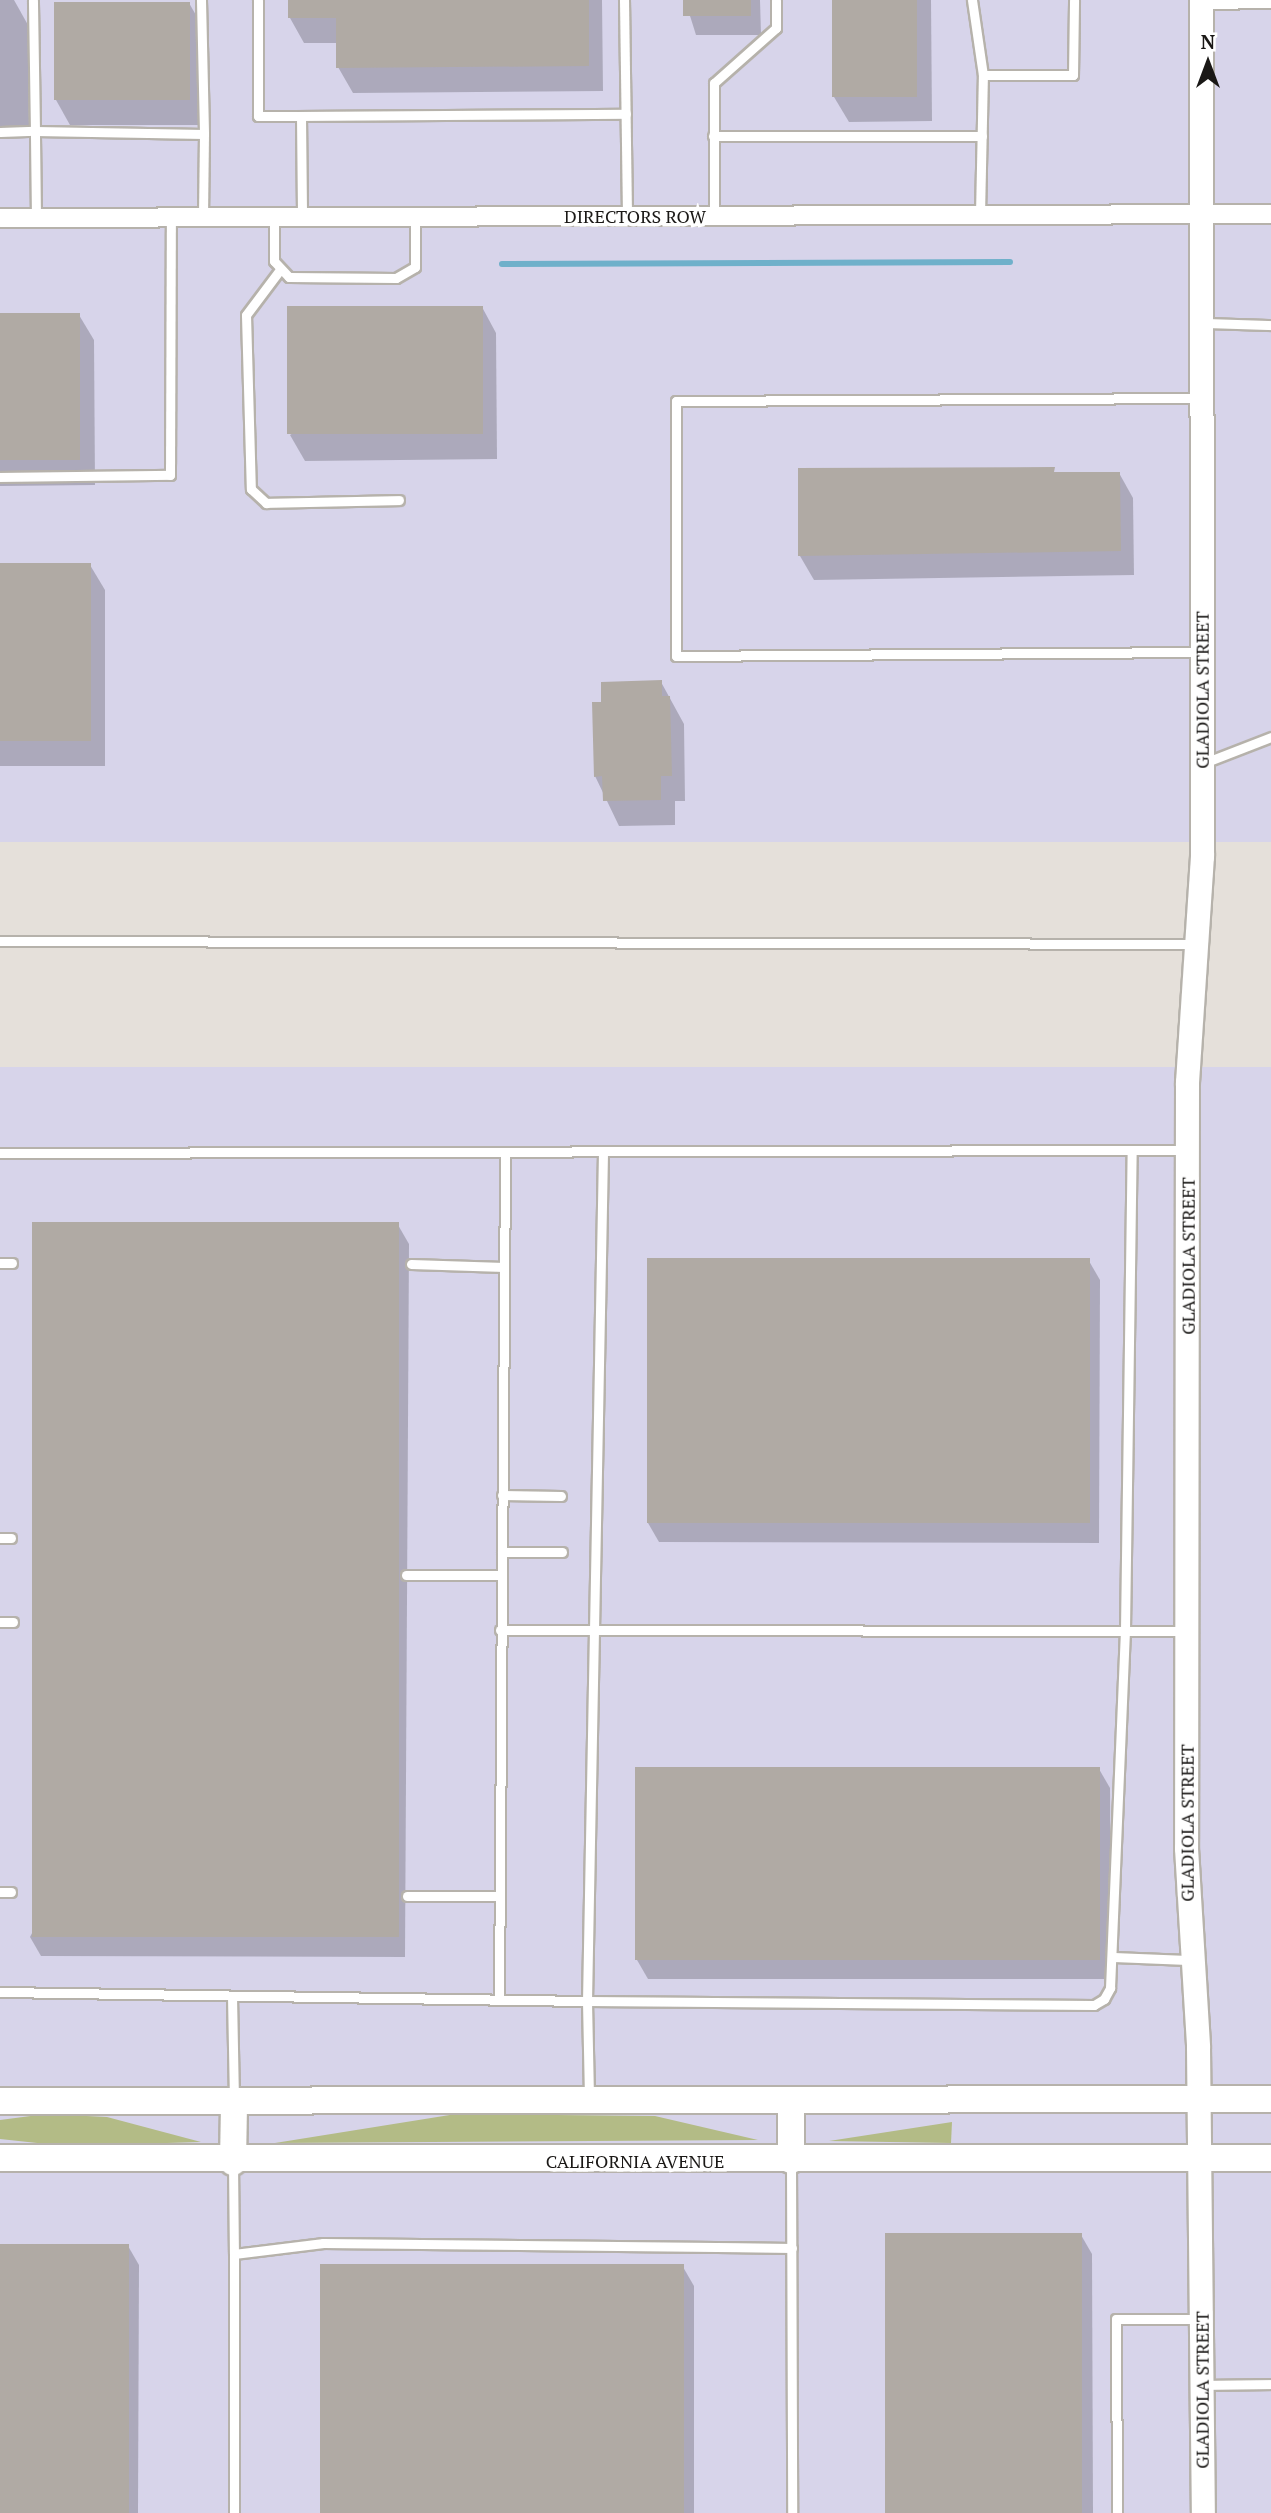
<!DOCTYPE html>
<html>
<head>
<meta charset="utf-8">
<style>
	body { margin:0 }
	#map { position:relative; width:1271px; height:2513px; overflow:hidden; background:#e5e0da; font-family:"PT Serif",serif }
	div>[style] { position:absolute }
	.industrial>* { inset:0; background:#d7d4ea; transform-origin:0 0 }
	.green>* { inset:0; background:#b3bb86 }
	.shadow>* { inset:0; background:#0003 }
	.stream>* { height:6px; margin:-3px; padding:0 3px; transform-origin:3px; border-radius:3px; background:#6fb0ca }
	.building>* { inset:0; background:#b0aaa4; transform-origin:0 0 }
	.roads { filter:drop-shadow(2px 0 #b6b2ab) drop-shadow(-2px 0 #b6b2ab) drop-shadow(0 2px #b6b2ab) drop-shadow(0 -2px #b6b2ab) }
	.service>* { height:9px; margin:-4.5px; padding:0 4.5px; transform-origin:4.5px; border-radius:4.5px; background:#fff }
	.minor>* { height:18px; margin:-9px; padding:0 9px; transform-origin:9px; border-radius:9px; background:#fff }
	.tertiary>* { height:23px; margin:-11.5px; padding:0 11.5px; transform-origin:11.5px; border-radius:11.5px; background:#fff }
	.secondary>* { height:26px; margin:-13px; padding:0 13px; transform-origin:13px; border-radius:13px; background:#fff }
	span { translate:-50% -50%; white-space:nowrap; text-align:center; line-height:1.15; -webkit-text-stroke:7px #fff; paint-order:stroke }
	.street-label { font-size:18px; color:#1a1816 }
	.north { position:absolute; left:1173px; top:28px; width:70px; height:70px; -webkit-text-stroke:5px #fff; paint-order:stroke; rotate:0deg; font-size:19px; font-weight:700; line-height:28px; text-align:center; color:#1a1816 }
	.north::after { content:''; display:block; margin:auto; width:24px; height:32px; background:#1a1816; clip-path:polygon(50% 0,100% 100%,50% 72%,0 100%) }
</style>
</head>
<body>
<div id="map">
	<div class="industrial">
		<i style="left:0;top:0;width:1271px;height:842px"></i>
		<i style="left:0;top:1067px;width:1271px;height:1446px"></i>
	</div>
	<div class="green">
		<i style="clip-path:polygon(46px 2114px,107px 2117px,201px 2142px,65px 2146px,0 2139px,0 2120px)"></i>
		<i style="clip-path:polygon(456px 2114px,655px 2116px,758px 2140px,275px 2143px)"></i>
		<i style="clip-path:polygon(952px 2122px,951px 2143px,829px 2141px)"></i>
	</div>
	<div class="shadow">
		<i style="clip-path:polygon(0 0,14px 0,28px 25px,29px 126px,0 126px)"></i>
		<i style="clip-path:polygon(290px 0,602px 0,603px 91px,353px 93px,338px 67px,338px 43px,304px 43px,290px 18px)"></i>
		<i style="clip-path:polygon(685px 0,760px 0,761px 35px,696px 35px)"></i>
		<i style="clip-path:polygon(834px 0,931px 0,932px 121px,849px 122px,834px 97px)"></i>
		<i style="clip-path:polygon(189px 3px,204px 29px,204px 125px,70px 125px,56px 100px)"></i>
		<i style="clip-path:polygon(482px 307px,496px 333px,497px 459px,305px 461px,290px 435px)"></i>
		<i style="clip-path:polygon(79px 315px,94px 340px,95px 485px,0 486px,0 316px)"></i>
		<i style="clip-path:polygon(799px 470px,1119px 473px,1133px 498px,1134px 575px,814px 580px,800px 556px)"></i>
		<i style="clip-path:polygon(0 564px,90px 565px,105px 590px,105px 766px,0 766px)"></i>
		<i style="clip-path:polygon(661px 682px,684px 724px,685px 801px,675px 801px,675px 825px,619px 826px,595px 776px,603px 704px)"></i>
		<i style="clip-path:polygon(398px 1225px,409px 1244px,405px 1957px,41px 1956px,30px 1937px)"></i>
		<i style="clip-path:polygon(1089px 1261px,1100px 1280px,1099px 1543px,659px 1542px,648px 1523px)"></i>
		<i style="clip-path:polygon(1099px 1769px,1110px 1788px,1111px 1979px,648px 1979px,637px 1960px)"></i>
		<i style="clip-path:polygon(1081px 2235px,1092px 2254px,1093px 2513px,887px 2513px)"></i>
		<i style="clip-path:polygon(0 2246px,128px 2246px,139px 2265px,138px 2513px,0 2513px)"></i>
		<i style="clip-path:polygon(683px 2267px,694px 2286px,694px 2513px,321px 2513px)"></i>
	</div>
	<div class="stream">
		<i style="left:502px;top:264px;width:508px;rotate:-0.23deg"></i>
	</div>
	<div class="building">
		<i style="clip-path:polygon(288px 0,589px 0,589px 66px,336px 68px,336px 18px,288px 18px)"></i>
		<i style="left:683px;top:0;width:68px;height:16px"></i>
		<i style="left:832px;top:0;width:85px;height:97px"></i>
		<i style="left:54px;top:2px;width:136px;height:98px"></i>
		<i style="left:483px;top:306px;width:128px;height:196px;rotate:90deg"></i>
		<i style="left:80px;top:313px;width:147px;height:80px;rotate:90deg"></i>
		<i style="clip-path:polygon(1055px 467px,1054px 472px,1120px 472px,1121px 551px,798px 556px,798px 468px)"></i>
		<i style="left:0;top:563px;width:91px;height:178px"></i>
		<i style="clip-path:polygon(662px 680px,662px 696px,670px 696px,672px 776px,661px 776px,661px 800px,603px 801px,602px 776px,594px 777px,592px 702px,601px 702px,601px 682px)"></i>
		<i style="left:32px;top:1222px;width:367px;height:715px"></i>
		<i style="left:647px;top:1258px;width:443px;height:265px"></i>
		<i style="left:1100px;top:1767px;width:193px;height:465px;rotate:90deg"></i>
		<i style="left:885px;top:2233px;width:197px;height:280px"></i>
		<i style="left:0;top:2244px;width:129px;height:269px"></i>
		<i style="left:320px;top:2264px;width:364px;height:249px"></i>
	</div>
	<div class="roads">
		<div class="service">
			<i style="left:201px;top:0;width:134px;rotate:88.7deg"></i>
			<i style="left:258px;top:0;width:116px;rotate:90deg"></i>
			<i style="left:258px;top:116px;width:43px"></i>
			<i style="left:301px;top:116px;width:101px;rotate:89.4deg"></i>
			<i style="left:624px;top:0;width:216px;rotate:89.2deg"></i>
			<i style="left:972px;top:0;width:76px;rotate:81.7deg"></i>
			<i style="left:1203px;top:4px;width:68px;rotate:-0.8deg"></i>
			<i style="left:301px;top:116px;width:325px;rotate:-0.4deg"></i>
			<i style="left:0;top:132px;width:35px;rotate:-2deg"></i>
			<i style="left:35px;top:131px;width:131px;rotate:-90.9deg"></i>
			<i style="left:713px;top:136px;width:269px"></i>
			<i style="left:980px;top:215px;width:140px;rotate:-88.8deg"></i>
			<i style="left:983px;top:75px;width:90px"></i>
			<i style="left:1073px;top:75px;width:75px;rotate:-89.2deg"></i>
			<i style="left:714px;top:216px;width:133px;rotate:-90deg"></i>
			<i style="left:714px;top:83px;width:83px;rotate:-41.6deg"></i>
			<i style="left:776px;top:28px;width:28px;rotate:-90deg"></i>
			<i style="left:274px;top:217px;width:44px;rotate:90deg"></i>
			<i style="left:274px;top:261px;width:22px;rotate:47deg"></i>
			<i style="left:289px;top:277px;width:107px;rotate:0.5deg"></i>
			<i style="left:396px;top:278px;width:22px;rotate:-30deg"></i>
			<i style="left:415px;top:267px;width:50px;rotate:-90deg"></i>
			<i style="left:36px;top:218px;width:87px;rotate:-90.7deg"></i>
			<i style="left:35px;top:131px;width:169px;rotate:1deg"></i>
			<i style="left:204px;top:134px;width:83px;rotate:90.7deg"></i>
			<i style="left:279px;top:271px;width:55px;rotate:126.9deg"></i>
			<i style="left:246px;top:315px;width:174px;rotate:88.4deg"></i>
			<i style="left:251px;top:489px;width:21px;rotate:43deg"></i>
			<i style="left:266px;top:503px;width:133px;rotate:-1.3deg"></i>
			<i style="left:1203px;top:323px;width:68px;rotate:1.7deg"></i>
			<i style="left:1201px;top:398px;width:525px;rotate:179.67deg"></i>
			<i style="left:676px;top:401px;width:255px;rotate:90deg"></i>
			<i style="left:676px;top:656px;width:525px;rotate:-0.44deg"></i>
			<i style="left:0;top:477px;width:170px;rotate:-0.7deg"></i>
			<i style="left:170px;top:475px;width:257px;rotate:-89.8deg"></i>
			<i style="left:1204px;top:763px;width:72px;rotate:-21.2deg"></i>
			<i style="left:0;top:941px;width:1195px;rotate:0.14deg"></i>
			<i style="left:0;top:1153px;width:1132px;rotate:-0.15deg"></i>
			<i style="left:0;top:1263px;width:12px"></i>
			<i style="left:411px;top:1264px;width:93px;rotate:1.8deg"></i>
			<i style="left:502px;top:1495px;width:59px;rotate:1deg"></i>
			<i style="left:0;top:1538px;width:11px"></i>
			<i style="left:502px;top:1552px;width:60px"></i>
			<i style="left:406px;top:1575px;width:95px"></i>
			<i style="left:0;top:1622px;width:13px"></i>
			<i style="left:500px;top:1630px;width:686px;rotate:0.08deg"></i>
			<i style="left:0;top:1892px;width:11px"></i>
			<i style="left:407px;top:1896px;width:91px"></i>
			<i style="left:1112px;top:1957px;width:77px;rotate:2.2deg"></i>
			<i style="left:0;top:1992px;width:587px;rotate:0.88deg"></i>
			<i style="left:587px;top:2001px;width:848px;rotate:-88.92deg"></i>
			<i style="left:232px;top:1996px;width:102px;rotate:88.9deg"></i>
			<i style="left:499px;top:1998px;width:845px;rotate:-89.59deg"></i>
			<i style="left:589px;top:2097px;width:96px;rotate:-91.2deg"></i>
			<i style="left:587px;top:2001px;width:507px;rotate:0.45deg"></i>
			<i style="left:1094px;top:2005px;width:12px;rotate:-31deg"></i>
			<i style="left:1104px;top:1999px;width:13px;rotate:-61deg"></i>
			<i style="left:1110px;top:1988px;width:359px;rotate:-87.6deg"></i>
			<i style="left:1125px;top:1629px;width:479px;rotate:-89.2deg"></i>
			<i style="left:1132px;top:1150px;width:53px"></i>
			<i style="left:791px;top:2162px;width:351px;rotate:89.8deg"></i>
			<i style="left:233px;top:2163px;width:91px;rotate:89.4deg"></i>
			<i style="left:234px;top:2254px;width:90px;rotate:-7deg"></i>
			<i style="left:323px;top:2243px;width:469px;rotate:0.6deg"></i>
			<i style="left:234px;top:2254px;width:259px;rotate:90deg"></i>
			<i style="left:1203px;top:2385px;width:68px;rotate:-0.8deg"></i>
			<i style="left:1117px;top:2513px;width:194px;rotate:-90.3deg"></i>
			<i style="left:1116px;top:2319px;width:84px"></i>
		</div>
		<div class="minor">
			<i style="left:0;top:218px;width:1271px;rotate:-0.18deg"></i>
		</div>
		<div class="tertiary">
			<i style="left:1201px;top:0;width:856px;rotate:89.93deg"></i>
			<i style="left:1202px;top:856px;width:226px;rotate:93.8deg"></i>
			<i style="left:1187px;top:1082px;width:766px;rotate:90.07deg"></i>
			<i style="left:1186px;top:1848px;width:199px;rotate:86.5deg"></i>
			<i style="left:1198px;top:2047px;width:466px;rotate:89.4deg"></i>
		</div>
		<div class="secondary">
			<i style="left:791px;top:2100px;width:60px;rotate:90deg"></i>
			<i style="left:0;top:2101px;width:1271px;rotate:-0.09deg"></i>
			<i style="left:0;top:2158px;width:1271px"></i>
			<i style="left:233px;top:2162px;width:59px;rotate:-89deg"></i>
		</div>
	</div>
	<div class="street-label">
		<span style="left:635px;top:216px">DIRECTORS ROW</span>
		<span style="left:1202px;top:690px;rotate:-90deg">GLADIOLA STREET</span>
		<span style="left:1188px;top:1256px;rotate:-90deg">GLADIOLA STREET</span>
		<span style="left:1187px;top:1823px;rotate:-90deg">GLADIOLA STREET</span>
		<span style="left:635px;top:2161px">CALIFORNIA AVENUE</span>
		<span style="left:1202px;top:2390px;rotate:-90deg">GLADIOLA STREET</span>
	</div>
	<div class="north">N</div>
</div>
</body>
</html>
